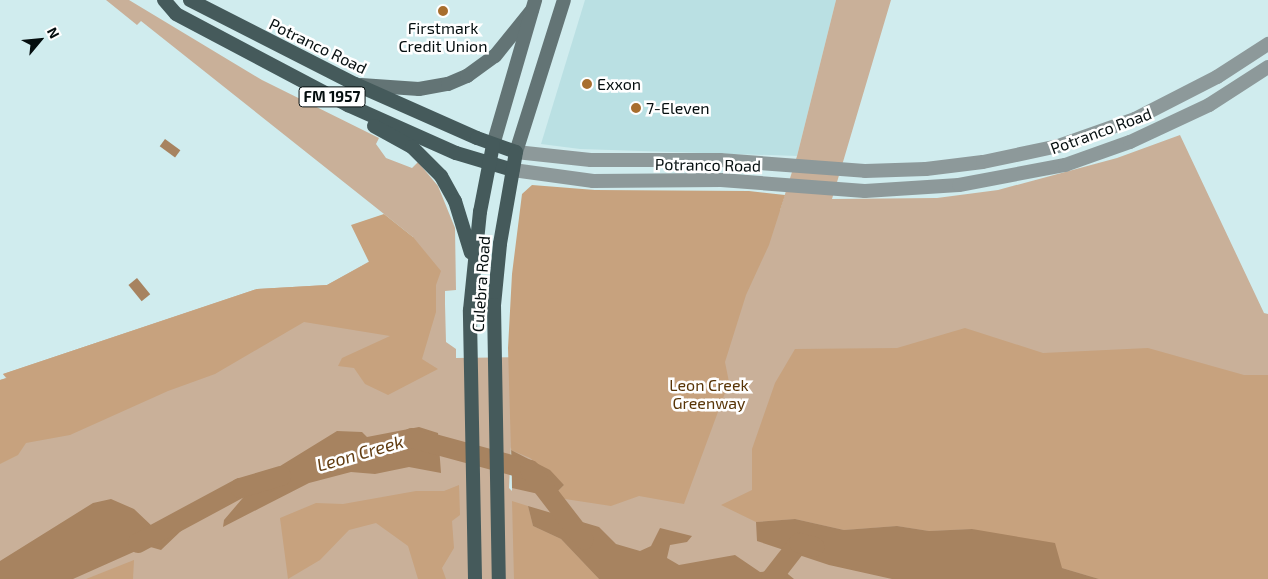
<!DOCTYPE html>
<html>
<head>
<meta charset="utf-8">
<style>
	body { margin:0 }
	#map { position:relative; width:1268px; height:579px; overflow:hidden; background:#d0ecee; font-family:"Exo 2",sans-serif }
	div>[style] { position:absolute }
	.built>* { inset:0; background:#bae0e3 }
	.green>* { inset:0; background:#c9b099 }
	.forest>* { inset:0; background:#c7a27e }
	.water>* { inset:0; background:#a78360; transform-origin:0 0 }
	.pier>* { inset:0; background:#d0ecee }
	.river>* { height:20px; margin:-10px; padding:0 10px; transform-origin:10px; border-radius:10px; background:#a78360 }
	.tertiary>* { height:14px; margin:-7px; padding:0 7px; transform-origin:7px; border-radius:7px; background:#8d999a }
	.secondary>* { height:14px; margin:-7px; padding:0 7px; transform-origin:7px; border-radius:7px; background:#637475 }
	.primary>* { height:14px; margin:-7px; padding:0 7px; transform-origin:7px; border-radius:7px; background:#455a5b }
	.dots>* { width:14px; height:14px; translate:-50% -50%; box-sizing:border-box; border:2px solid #fff; border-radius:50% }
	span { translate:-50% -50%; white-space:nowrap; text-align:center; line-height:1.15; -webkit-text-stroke:5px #fff; paint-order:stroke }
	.shield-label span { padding:1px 4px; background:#fff; border:1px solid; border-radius:4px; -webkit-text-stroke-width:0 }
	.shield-label { font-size:15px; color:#050e0f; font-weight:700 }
	.poi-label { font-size:16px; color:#050e0f }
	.left { translate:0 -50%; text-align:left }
	.street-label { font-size:16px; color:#050e0f }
	.park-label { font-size:16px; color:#583406 }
	.water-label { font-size:18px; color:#623d12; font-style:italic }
	.north { position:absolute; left:15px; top:15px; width:50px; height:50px; -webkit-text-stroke:4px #fff; paint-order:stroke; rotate:62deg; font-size:14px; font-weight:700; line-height:20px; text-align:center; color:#050e0f }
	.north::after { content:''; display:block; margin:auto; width:18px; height:22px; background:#050e0f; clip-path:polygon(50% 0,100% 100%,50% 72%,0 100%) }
</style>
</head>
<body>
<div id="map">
	<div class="built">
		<i style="clip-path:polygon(585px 0,836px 0,797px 156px,580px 149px,541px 144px)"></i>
	</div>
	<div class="green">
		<i style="clip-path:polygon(106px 0,129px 0,262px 80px,379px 138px,376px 144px,386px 158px,412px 168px,418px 162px,438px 186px,455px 228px,456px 290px,445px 291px,445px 304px,446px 342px,456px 349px,456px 358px,523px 357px,780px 210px,797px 156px,836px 0,891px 0,832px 199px,937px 198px,998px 190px,1117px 158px,1180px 135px,1264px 313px,1268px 314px,1268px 579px,0 579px,0 380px,6px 378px,3px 374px,257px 289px,327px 285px,413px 237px,141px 21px,137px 25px)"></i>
	</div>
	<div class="forest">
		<i style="clip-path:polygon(532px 185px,595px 190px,749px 191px,785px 195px,769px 245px,746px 295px,725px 362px,729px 382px,684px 504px,639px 496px,611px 506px,552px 497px,564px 485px,530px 458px,511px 450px,508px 348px,512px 274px,522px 194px)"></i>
		<i style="clip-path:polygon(384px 214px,413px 237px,441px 271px,436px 285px,436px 312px,422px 359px,438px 369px,388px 395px,365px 384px,354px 368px,338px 366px,342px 358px,390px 336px,304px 322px,215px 374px,168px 391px,70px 435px,26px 443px,18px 455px,0 464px,0 380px,7px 378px,3px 374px,257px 289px,327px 285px,369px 262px,351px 225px)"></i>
		<i style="clip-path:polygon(965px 328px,1043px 353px,1148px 348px,1244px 375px,1268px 375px,1268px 579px,1099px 579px,1062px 568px,972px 529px,929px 531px,897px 526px,844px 530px,795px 519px,756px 522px,721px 505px,752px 490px,752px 449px,775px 383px,795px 349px,897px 348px)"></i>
		<i style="clip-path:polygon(459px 485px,460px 515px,452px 521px,454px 548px,442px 568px,446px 579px,418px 579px,408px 546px,376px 523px,349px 530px,320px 560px,288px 579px,280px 518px,316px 503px,343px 504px,416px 491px,444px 491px)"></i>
		<i style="clip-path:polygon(512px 501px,528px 506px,533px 526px,561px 539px,599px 579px,514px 579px)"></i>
		<i style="clip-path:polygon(134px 560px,133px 579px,86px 579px)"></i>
	</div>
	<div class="water">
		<i style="left:165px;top:139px;width:19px;height:9px;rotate:36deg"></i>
		<i style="left:137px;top:278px;width:21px;height:11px;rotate:51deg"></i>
		<i style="clip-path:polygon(419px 427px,438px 433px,441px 473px,409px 467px,375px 474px,351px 472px,309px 483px,223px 527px,224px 520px,259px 479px,337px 431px,362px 432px,367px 437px)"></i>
		<i style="clip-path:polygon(511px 450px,550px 470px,564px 485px,552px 497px,512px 488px)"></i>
		<i style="clip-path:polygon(111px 499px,134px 509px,153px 527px,165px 531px,182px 530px,161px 550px,147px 546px,73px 579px,0 579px,0 561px,93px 503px)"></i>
		<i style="clip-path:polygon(528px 506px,599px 527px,616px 544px,640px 551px,651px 546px,660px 528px,692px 536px,687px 542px,670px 545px,667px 558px,679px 565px,735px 555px,760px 572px,783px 570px,794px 579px,599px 579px,561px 539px,533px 526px)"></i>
		<i style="clip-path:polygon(795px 519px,844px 530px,897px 526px,929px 531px,972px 529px,1055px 543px,1062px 568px,1099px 579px,892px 579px,829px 565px,757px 541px,756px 522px)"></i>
	</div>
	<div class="pier">
		<i style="clip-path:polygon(511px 447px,512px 488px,512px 491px,509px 488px)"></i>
	</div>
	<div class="river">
		<i style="left:412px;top:438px;width:122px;rotate:15.2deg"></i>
		<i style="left:530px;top:470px;width:88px;rotate:52.4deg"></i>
		<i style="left:138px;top:543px;width:116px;rotate:-28.3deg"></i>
		<i style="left:240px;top:488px;width:43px;rotate:-16.3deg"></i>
		<i style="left:771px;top:579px;width:46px;rotate:-52.1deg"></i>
		<i style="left:799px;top:543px;width:16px;rotate:14deg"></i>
	</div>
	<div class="tertiary">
		<i style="left:516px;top:152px;width:75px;rotate:6.1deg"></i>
		<i style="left:591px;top:160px;width:129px"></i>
		<i style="left:720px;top:160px;width:145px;rotate:4.3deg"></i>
		<i style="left:865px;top:171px;width:61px;rotate:-1.9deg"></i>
		<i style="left:926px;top:169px;width:57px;rotate:-7deg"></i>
		<i style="left:983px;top:162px;width:77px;rotate:-12deg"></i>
		<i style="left:1058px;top:146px;width:82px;rotate:-19.3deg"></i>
		<i style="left:1135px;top:119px;width:92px;rotate:-27.1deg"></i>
		<i style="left:1217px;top:77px;width:61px;rotate:-32.9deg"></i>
		<i style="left:513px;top:170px;width:81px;rotate:7.8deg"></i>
		<i style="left:593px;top:181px;width:128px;rotate:-0.4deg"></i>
		<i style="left:721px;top:180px;width:144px;rotate:4.4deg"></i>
		<i style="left:865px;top:191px;width:94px;rotate:-3.7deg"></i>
		<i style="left:959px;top:185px;width:108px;rotate:-10.7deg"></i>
		<i style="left:1065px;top:165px;width:69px;rotate:-19.5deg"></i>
		<i style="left:1130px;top:142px;width:87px;rotate:-25.1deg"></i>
		<i style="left:1209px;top:105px;width:70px;rotate:-32.8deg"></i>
	</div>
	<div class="secondary">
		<i style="left:361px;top:85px;width:58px;rotate:3.9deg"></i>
		<i style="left:419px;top:89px;width:29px;rotate:-10deg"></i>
		<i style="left:448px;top:84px;width:21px;rotate:-23deg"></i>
		<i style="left:467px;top:76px;width:34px;rotate:-36deg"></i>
		<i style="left:495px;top:56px;width:59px;rotate:-51.2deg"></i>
		<i style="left:493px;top:145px;width:151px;rotate:-73.8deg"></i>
		<i style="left:516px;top:152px;width:159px;rotate:-72.5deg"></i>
	</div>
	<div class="primary">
		<i style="left:164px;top:0;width:18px;rotate:49deg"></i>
		<i style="left:176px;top:14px;width:195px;rotate:27.9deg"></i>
		<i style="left:348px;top:105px;width:118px;rotate:24deg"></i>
		<i style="left:456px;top:153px;width:59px;rotate:16.6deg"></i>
		<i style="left:190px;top:0;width:185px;rotate:27deg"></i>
		<i style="left:355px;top:84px;width:133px;rotate:23.9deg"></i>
		<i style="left:477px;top:138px;width:41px;rotate:19.7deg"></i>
		<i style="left:516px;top:152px;width:93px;rotate:99.9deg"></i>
		<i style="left:500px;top:244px;width:61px;rotate:95.6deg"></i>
		<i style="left:494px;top:305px;width:274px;rotate:89deg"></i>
		<i style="left:374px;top:126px;width:43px;rotate:28.9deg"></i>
		<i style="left:412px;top:147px;width:41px;rotate:45deg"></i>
		<i style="left:441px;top:176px;width:29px;rotate:61deg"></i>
		<i style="left:455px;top:201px;width:54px;rotate:72.9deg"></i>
		<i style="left:475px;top:579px;width:269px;rotate:-91.1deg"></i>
		<i style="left:470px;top:310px;width:99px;rotate:-84.2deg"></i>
		<i style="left:480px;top:212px;width:68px;rotate:-79deg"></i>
	</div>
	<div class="dots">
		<i style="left:443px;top:11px;background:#a86e2e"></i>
		<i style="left:587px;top:84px;background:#a86e2e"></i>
		<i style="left:636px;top:108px;background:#a86e2e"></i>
	</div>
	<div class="shield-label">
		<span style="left:332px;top:97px">FM 1957</span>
	</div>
	<div class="poi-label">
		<span style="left:443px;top:37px">Firstmark<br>Credit Union</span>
		<span class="left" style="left:597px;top:84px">Exxon</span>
		<span class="left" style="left:646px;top:108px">7-Eleven</span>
	</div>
	<div class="street-label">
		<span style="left:318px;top:46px;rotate:26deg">Potranco Road</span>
		<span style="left:1101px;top:131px;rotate:-20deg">Potranco Road</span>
		<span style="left:708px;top:165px;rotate:1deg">Potranco Road</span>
		<span style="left:481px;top:284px;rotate:-86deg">Culebra Road</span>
	</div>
	<div class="park-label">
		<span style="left:709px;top:394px">Leon Creek<br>Greenway</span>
	</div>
	<div class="water-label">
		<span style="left:360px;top:453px;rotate:-16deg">Leon Creek</span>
	</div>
	<div class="north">N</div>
</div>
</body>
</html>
